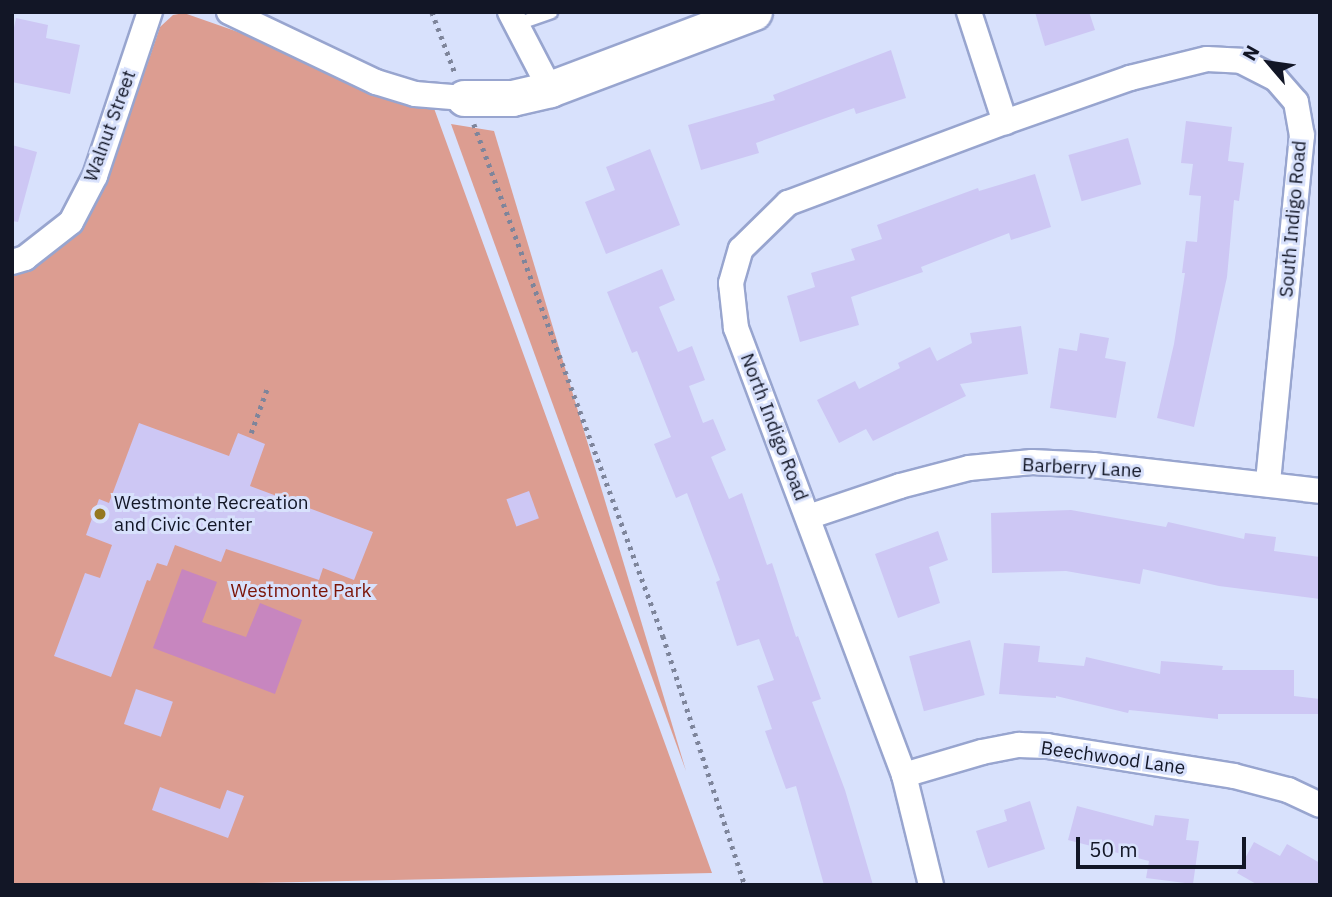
<!DOCTYPE html>
<html>
<head>
<meta charset="utf-8">
<style>
	body { margin:0 }
	#map { position:relative; width:1332px; height:897px; overflow:hidden; background:#d8e1fc; font-family:"IBM Plex Sans",sans-serif }
	div>[style] { position:absolute }
	.green>* { inset:0; background:#dc9d91 }
	.water>* { inset:0; background:#c786bf }
	.building>* { inset:0; background:#cdc7f4; transform-origin:0 0 }
	.path>* { height:4.5px; margin-top:-2.25px; transform-origin:0; background:repeating-linear-gradient(90deg,#7e859b 0 3.5px,transparent 0 8.5px) }
	.roads { filter:drop-shadow(2px 0 #98a5cf) drop-shadow(-2px 0 #98a5cf) drop-shadow(0 2px #98a5cf) drop-shadow(0 -2px #98a5cf) }
	.lane>* { height:12px; margin:-6px; padding:0 6px; transform-origin:6px; border-radius:6px; background:#fff }
	.street>* { height:24px; margin:-12px; padding:0 12px; transform-origin:12px; border-radius:12px; background:#fff }
	.secondary>* { height:35px; margin:-17.5px; padding:0 17.5px; transform-origin:17.5px; border-radius:17.5px; background:#fff }
	.dots>* { width:19px; height:19px; translate:-50% -50%; box-sizing:border-box; border:4px solid #d8e1fc; border-radius:50% }
	span { translate:-50% -50%; white-space:nowrap; text-align:center; line-height:1.15; -webkit-text-stroke:6px #d8e1fc; paint-order:stroke }
	.street-label { font-size:19px; color:#121626 }
	.poi-label { font-size:19px; color:#121626 }
	.left { translate:0 -50%; text-align:left }
	.park-label { font-size:19px; color:#7b1407 }
	.frame { position:absolute; inset:0; border:14px solid #121626; pointer-events:none }
	.north { position:absolute; left:1234px; top:28px; width:70px; height:70px; -webkit-text-stroke:5px #d8e1fc; paint-order:stroke; rotate:299deg; font-size:19px; font-weight:700; line-height:28px; text-align:center; color:#121626 }
	.north::after { content:''; display:block; margin:auto; width:24px; height:32px; background:#121626; clip-path:polygon(50% 0,100% 100%,50% 72%,0 100%) }
	.scale { position:absolute; left:1076px; top:837px; width:170px; height:32px; box-sizing:border-box; border:4px solid #121626; border-top:0; padding-left:9px; font-size:21px; line-height:24px; white-space:nowrap; color:#121626; -webkit-text-stroke:5px #d8e1fc; paint-order:stroke }
</style>
</head>
<body>
<div id="map">
	<div class="green">
		<i style="clip-path:polygon(184px 13px,431px 100px,712px 873px,168px 885px,12px 885px,12px 270px,79px 228px,108px 179px,160px 27px,173px 15px)"></i>
		<i style="clip-path:polygon(451px 124px,494px 131px,686px 771px)"></i>
	</div>
	<div class="water">
		<i style="clip-path:polygon(182px 569px,217px 582px,202px 622px,246px 637px,260px 603px,302px 620px,275px 694px,153px 648px)"></i>
	</div>
	<div class="building">
		<i style="clip-path:polygon(1035px 12px,1089px 12px,1095px 30px,1045px 46px)"></i>
		<i style="clip-path:polygon(16px 18px,48px 25px,46px 38px,80px 45px,70px 94px,12px 82px,12px 37px)"></i>
		<i style="clip-path:polygon(891px 50px,906px 98px,856px 114px,854px 108px,756px 143px,759px 153px,701px 170px,688px 125px,775px 100px,773px 95px)"></i>
		<i style="clip-path:polygon(1186px 121px,1232px 127px,1228px 161px,1244px 163px,1239px 201px,1234px 200px,1227px 277px,1194px 427px,1157px 418px,1174px 344px,1185px 273px,1182px 273px,1186px 241px,1197px 242px,1201px 196px,1189px 195px,1193px 164px,1181px 163px)"></i>
		<i style="left:1128px;top:138px;width:48px;height:62px;rotate:74deg"></i>
		<i style="clip-path:polygon(12px 145px,37px 152px,18px 222px,12px 221px)"></i>
		<i style="clip-path:polygon(650px 149px,680px 225px,606px 254px,585px 202px,615px 190px,606px 167px)"></i>
		<i style="clip-path:polygon(1035px 174px,1051px 227px,1011px 240px,1009px 233px,921px 267px,923px 272px,851px 297px,859px 325px,800px 342px,787px 296px,815px 287px,811px 273px,855px 260px,851px 249px,882px 239px,877px 225px,978px 188px,979px 191px)"></i>
		<i style="clip-path:polygon(662px 269px,675px 300px,659px 307px,678px 352px,692px 346px,705px 380px,689px 386px,703px 423px,713px 419px,726px 450px,711px 457px,729px 499px,742px 493px,767px 565px,772px 563px,796px 637px,798px 636px,821px 699px,812px 702px,845px 790px,873px 885px,824px 885px,796px 786px,786px 789px,765px 731px,772px 729px,757px 686px,774px 680px,759px 639px,737px 646px,716px 582px,720px 580px,687px 493px,676px 498px,654px 444px,671px 437px,637px 351px,632px 353px,607px 292px)"></i>
		<i style="clip-path:polygon(1021px 326px,1028px 374px,960px 384px,966px 396px,873px 441px,866px 429px,839px 443px,817px 400px,855px 381px,859px 389px,900px 368px,898px 363px,930px 347px,937px 361px,972px 343px,970px 333px)"></i>
		<i style="clip-path:polygon(1080px 333px,1109px 338px,1105px 358px,1126px 362px,1116px 418px,1050px 408px,1059px 348px,1077px 351px)"></i>
		<i style="clip-path:polygon(139px 423px,229px 456px,238px 433px,265px 444px,250px 486px,373px 532px,354px 580px,323px 568px,319px 580px,226px 549px,221px 562px,175px 545px,167px 566px,157px 563px,150px 581px,147px 580px,111px 677px,54px 656px,85px 573px,100px 578px,112px 545px,86px 535px,99px 499px,109px 503px)"></i>
		<i style="left:529px;top:491px;width:29px;height:24px;rotate:70deg"></i>
		<i style="clip-path:polygon(1071px 510px,1166px 527px,1168px 522px,1244px 539px,1245px 533px,1276px 537px,1274px 551px,1320px 557px,1320px 599px,1219px 586px,1143px 569px,1140px 584px,1066px 571px,992px 573px,991px 513px)"></i>
		<i style="clip-path:polygon(938px 531px,948px 560px,929px 567px,940px 603px,898px 618px,875px 554px)"></i>
		<i style="left:970px;top:640px;width:57px;height:63px;rotate:75deg"></i>
		<i style="clip-path:polygon(1004px 643px,1040px 646px,1038px 662px,1084px 666px,1086px 657px,1160px 674px,1161px 661px,1223px 666px,1222px 670px,1294px 670px,1294px 696px,1320px 699px,1320px 714px,1218px 714px,1218px 719px,1129px 710px,1128px 713px,1056px 696px,1056px 698px,999px 694px)"></i>
		<i style="left:136px;top:689px;width:39px;height:37px;rotate:19deg"></i>
		<i style="clip-path:polygon(160px 787px,220px 809px,227px 790px,244px 796px,228px 838px,152px 810px)"></i>
		<i style="clip-path:polygon(1030px 801px,1045px 849px,988px 868px,976px 831px,1007px 821px,1004px 810px)"></i>
		<i style="clip-path:polygon(1077px 806px,1153px 826px,1155px 815px,1189px 819px,1186px 840px,1199px 841px,1193px 884px,1146px 878px,1149px 861px,1068px 840px)"></i>
		<i style="clip-path:polygon(1254px 842px,1280px 856px,1287px 844px,1320px 863px,1320px 885px,1258px 885px,1237px 873px)"></i>
	</div>
	<div class="path">
		<i style="left:432px;top:12px;width:65px;rotate:69.3deg"></i>
		<i style="left:474px;top:124px;width:546px;rotate:69.74deg"></i>
		<i style="left:663px;top:636px;width:262px;rotate:71.8deg"></i>
		<i style="left:251px;top:433px;width:47px;rotate:-70deg"></i>
	</div>
	<div class="roads">
		<div class="lane">
			<i style="left:517px;top:24px;width:36px;rotate:-19deg"></i>
		</div>
		<div class="street">
			<i style="left:229px;top:12px;width:163px;rotate:25.5deg"></i>
			<i style="left:376px;top:82px;width:41px;rotate:17.1deg"></i>
			<i style="left:415px;top:94px;width:49px;rotate:4.7deg"></i>
			<i style="left:510px;top:12px;width:87px;rotate:62.5deg"></i>
			<i style="left:969px;top:12px;width:116px;rotate:71.9deg"></i>
			<i style="left:12px;top:262px;width:14px;rotate:-17deg"></i>
			<i style="left:25px;top:258px;width:58px;rotate:-38deg"></i>
			<i style="left:71px;top:222px;width:52px;rotate:-62.4deg"></i>
			<i style="left:95px;top:176px;width:173px;rotate:-71.5deg"></i>
			<i style="left:808px;top:517px;width:97px;rotate:-18.6deg"></i>
			<i style="left:900px;top:486px;width:71px;rotate:-14.6deg"></i>
			<i style="left:969px;top:468px;width:63px;rotate:-5.4deg"></i>
			<i style="left:1032px;top:462px;width:61px;rotate:2.8deg"></i>
			<i style="left:1093px;top:465px;width:228px;rotate:6.5deg"></i>
			<i style="left:904px;top:775px;width:81px;rotate:-16.4deg"></i>
			<i style="left:982px;top:752px;width:38px;rotate:-11deg"></i>
			<i style="left:1019px;top:745px;width:28px;rotate:2deg"></i>
			<i style="left:1047px;top:746px;width:189px;rotate:9.1deg"></i>
			<i style="left:1234px;top:776px;width:56px;rotate:14.5deg"></i>
			<i style="left:1288px;top:790px;width:35px;rotate:25deg"></i>
			<i style="left:931px;top:885px;width:113px;rotate:-103.8deg"></i>
			<i style="left:904px;top:775px;width:478px;rotate:-110.6deg"></i>
			<i style="left:736px;top:328px;width:45px;rotate:-96.3deg"></i>
			<i style="left:731px;top:283px;width:35px;rotate:-74deg"></i>
			<i style="left:741px;top:249px;width:66px;rotate:-44.4deg"></i>
			<i style="left:788px;top:203px;width:232px;rotate:-20.5deg"></i>
			<i style="left:1005px;top:122px;width:133px;rotate:-19.4deg"></i>
			<i style="left:1130px;top:78px;width:79px;rotate:-13.9deg"></i>
			<i style="left:1207px;top:59px;width:34px;rotate:3deg"></i>
			<i style="left:1241px;top:61px;width:39px;rotate:27deg"></i>
			<i style="left:1276px;top:79px;width:30px;rotate:49deg"></i>
			<i style="left:1296px;top:102px;width:34px;rotate:80deg"></i>
			<i style="left:1302px;top:135px;width:351px;rotate:95.6deg"></i>
		</div>
		<div class="secondary">
			<i style="left:464px;top:98px;width:48px"></i>
			<i style="left:512px;top:98px;width:39px;rotate:-13deg"></i>
			<i style="left:550px;top:89px;width:218px;rotate:-20.7deg"></i>
		</div>
	</div>
	<div class="dots">
		<i style="left:100px;top:514px;background:#94781f"></i>
	</div>
	<div class="street-label">
		<span style="left:110px;top:126px;rotate:-70deg">Walnut Street</span>
		<span style="left:1293px;top:219px;rotate:-85deg">South Indigo Road</span>
		<span style="left:774px;top:427px;rotate:69deg">North Indigo Road</span>
		<span style="left:1082px;top:468px;rotate:3deg">Barberry Lane</span>
		<span style="left:1113px;top:758px;rotate:8deg">Beechwood Lane</span>
	</div>
	<div class="poi-label">
		<span class="left" style="left:114px;top:514px">Westmonte Recreation<br>and Civic Center</span>
	</div>
	<div class="park-label">
		<span style="left:301px;top:591px">Westmonte Park</span>
	</div>
	<div class="frame"></div>
	<div class="north">N</div>
	<div class="scale">50 m</div>
</div>
</body>
</html>
